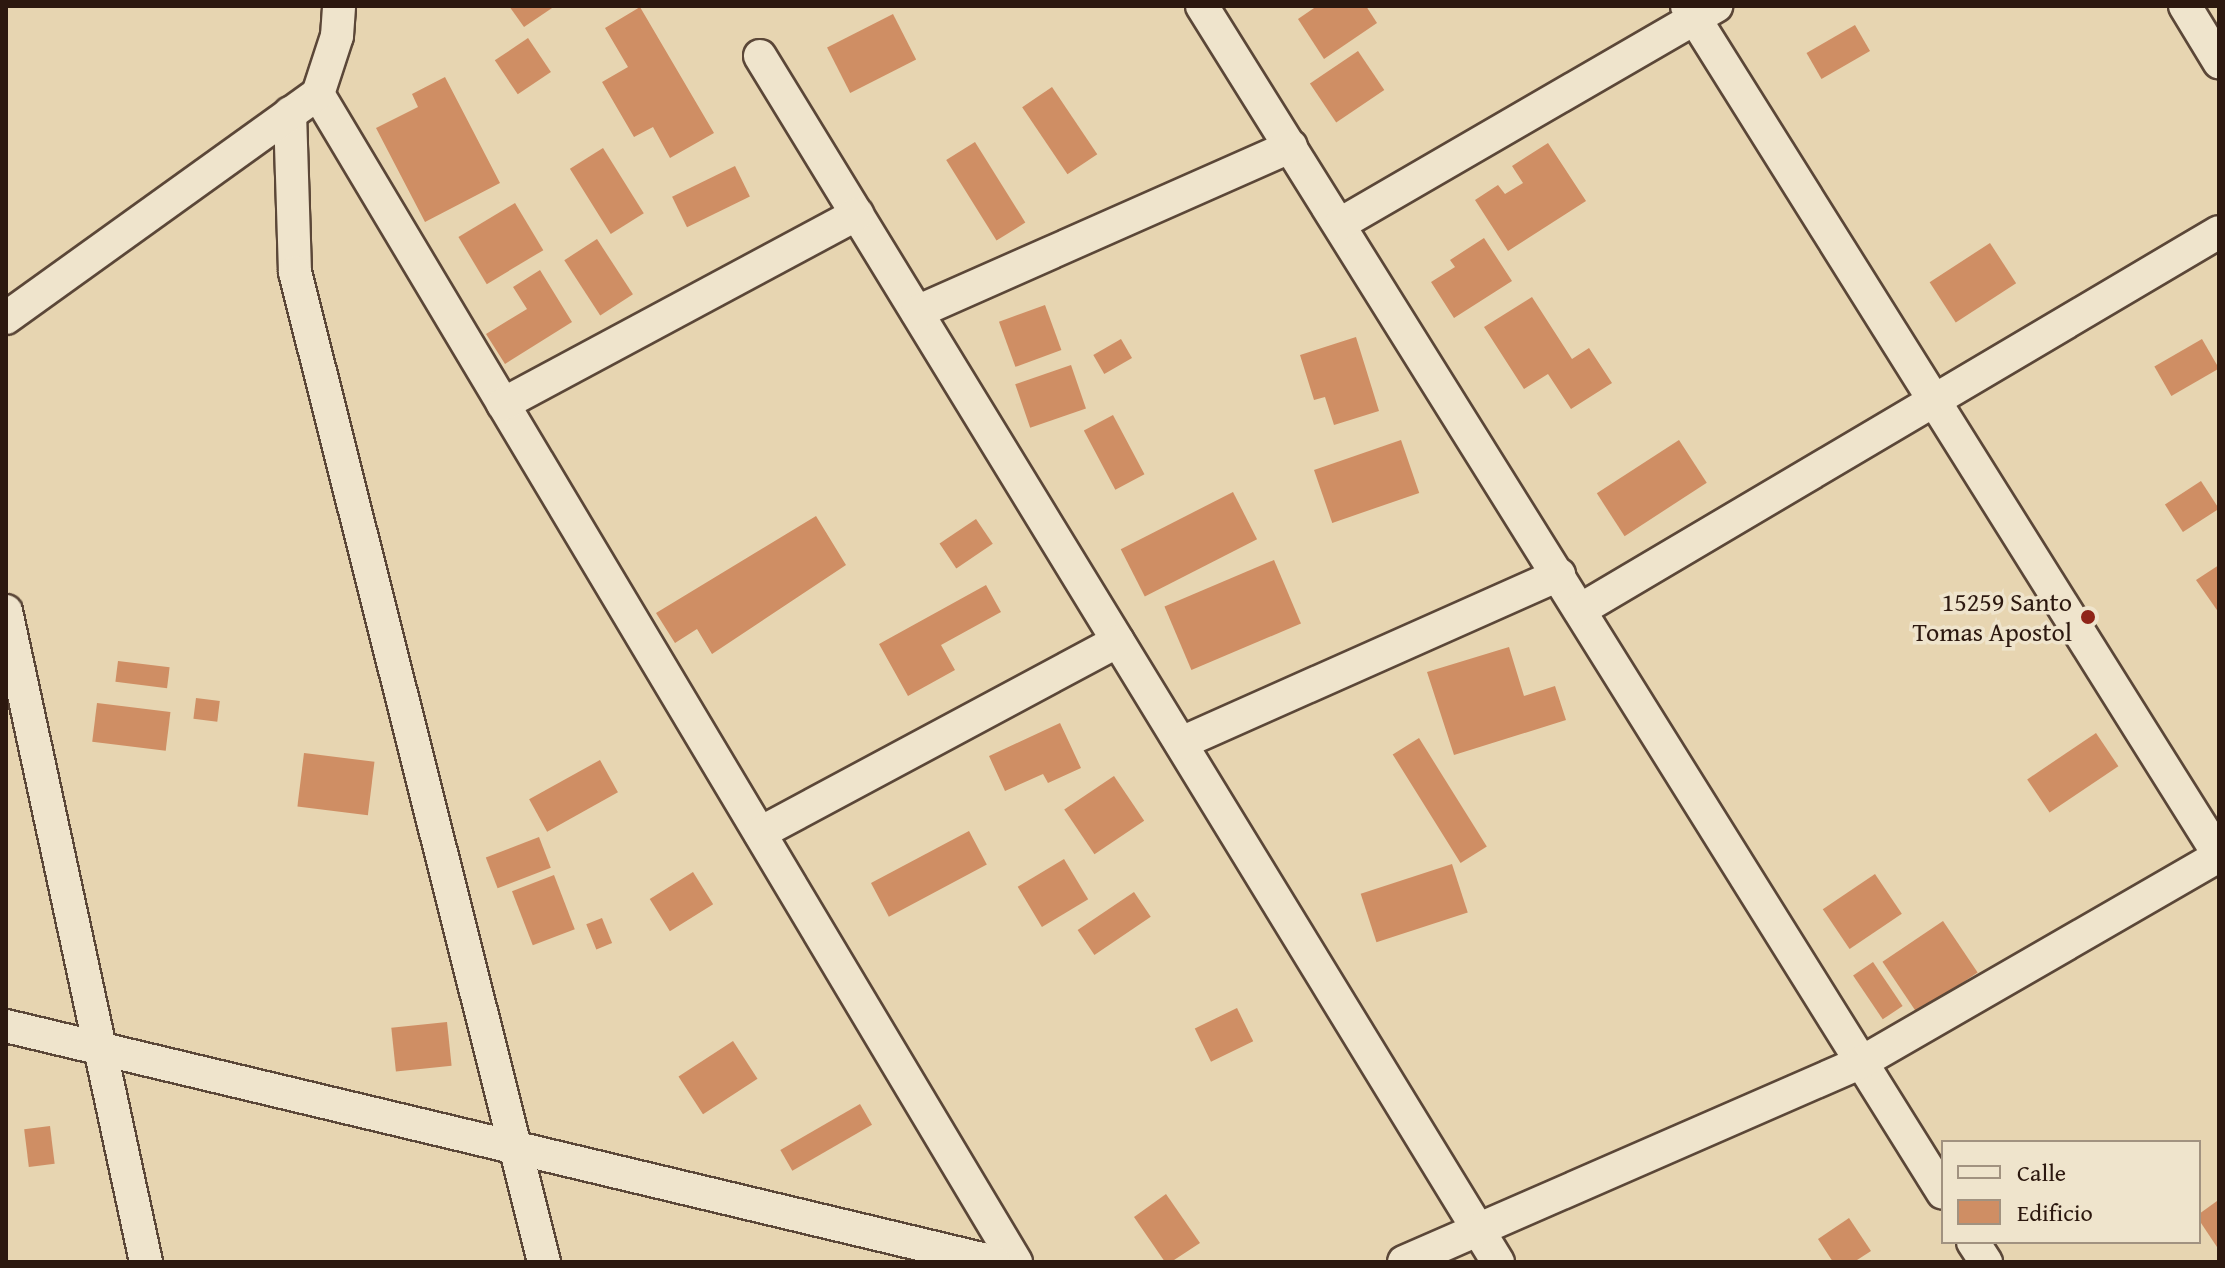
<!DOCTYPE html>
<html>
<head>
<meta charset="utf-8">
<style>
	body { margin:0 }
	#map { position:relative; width:2225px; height:1268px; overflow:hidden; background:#e7d5b1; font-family:"Gentium Book Plus",serif }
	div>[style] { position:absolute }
	.building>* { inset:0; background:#cf8e64; transform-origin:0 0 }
	.roads { filter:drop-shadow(2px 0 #5b4738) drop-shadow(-2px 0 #5b4738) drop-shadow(0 2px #5b4738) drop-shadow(0 -2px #5b4738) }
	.street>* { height:32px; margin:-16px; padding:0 16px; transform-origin:16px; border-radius:16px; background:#efe4cc }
	.dots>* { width:22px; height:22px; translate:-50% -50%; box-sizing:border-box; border:4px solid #efe4cc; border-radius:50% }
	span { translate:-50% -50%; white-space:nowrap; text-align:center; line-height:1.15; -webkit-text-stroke:7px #efe4cc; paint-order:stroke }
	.poi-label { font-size:26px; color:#2c180f }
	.right { translate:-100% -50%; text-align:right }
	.frame { position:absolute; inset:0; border:8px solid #2c180f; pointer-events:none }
	.legend { position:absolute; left:1941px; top:1140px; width:260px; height:104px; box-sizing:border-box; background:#efe4cc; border:2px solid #a19280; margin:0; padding:10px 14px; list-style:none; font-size:24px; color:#2c180f }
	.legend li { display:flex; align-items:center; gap:16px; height:40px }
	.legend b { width:40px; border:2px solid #a19280 }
</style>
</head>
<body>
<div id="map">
	<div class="building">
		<i style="clip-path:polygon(509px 6px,555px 6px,524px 27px)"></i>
		<i style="clip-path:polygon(1317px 6px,1366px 6px,1377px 23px,1324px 59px,1298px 19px)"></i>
		<i style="clip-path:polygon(640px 7px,714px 133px,670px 158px,653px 127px,634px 137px,602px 82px,628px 67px,605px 28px)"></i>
		<i style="left:893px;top:14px;width:51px;height:74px;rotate:63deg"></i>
		<i style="left:1855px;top:25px;width:30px;height:56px;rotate:60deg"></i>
		<i style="left:528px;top:38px;width:41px;height:40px;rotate:56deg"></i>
		<i style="left:1358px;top:51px;width:47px;height:58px;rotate:56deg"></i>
		<i style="clip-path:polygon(445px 77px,500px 183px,425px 222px,376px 128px,418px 107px,412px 94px)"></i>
		<i style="left:1052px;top:87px;width:81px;height:36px;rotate:56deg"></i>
		<i style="left:975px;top:142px;width:95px;height:34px;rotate:58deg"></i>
		<i style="clip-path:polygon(1548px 143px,1586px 201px,1508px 251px,1475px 200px,1498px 185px,1505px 194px,1523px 183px,1512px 166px)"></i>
		<i style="left:603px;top:148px;width:77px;height:39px;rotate:58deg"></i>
		<i style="left:735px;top:166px;width:34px;height:70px;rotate:64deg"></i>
		<i style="left:515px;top:203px;width:55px;height:66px;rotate:59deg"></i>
		<i style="clip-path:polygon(1484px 238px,1512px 281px,1454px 318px,1431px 282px,1455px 267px,1450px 260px)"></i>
		<i style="left:597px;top:239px;width:66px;height:39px;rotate:57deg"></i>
		<i style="left:1990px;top:243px;width:48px;height:72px;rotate:57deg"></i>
		<i style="clip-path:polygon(540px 270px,572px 322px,505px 364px,486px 334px,527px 309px,513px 287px)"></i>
		<i style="clip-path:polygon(1532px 297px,1572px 359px,1589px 348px,1612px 383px,1571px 409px,1548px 374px,1524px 389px,1484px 327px)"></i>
		<i style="left:1045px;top:305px;width:48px;height:49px;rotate:70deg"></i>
		<i style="clip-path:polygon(1356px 337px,1379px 411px,1334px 425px,1325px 397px,1314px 400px,1300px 355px)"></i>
		<i style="left:1121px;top:339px;width:22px;height:32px;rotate:60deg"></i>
		<i style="left:2202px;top:339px;width:34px;height:55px;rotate:60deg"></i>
		<i style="left:1071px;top:365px;width:46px;height:59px;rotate:71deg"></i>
		<i style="left:1113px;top:415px;width:67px;height:33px;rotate:62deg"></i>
		<i style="left:1401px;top:440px;width:56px;height:92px;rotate:71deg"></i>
		<i style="left:1679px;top:440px;width:51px;height:98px;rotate:57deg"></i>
		<i style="left:2201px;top:481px;width:33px;height:43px;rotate:57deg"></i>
		<i style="left:1233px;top:492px;width:53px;height:126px;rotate:63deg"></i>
		<i style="clip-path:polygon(816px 516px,846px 565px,712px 654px,697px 629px,675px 643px,656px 613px)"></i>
		<i style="left:976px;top:519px;width:30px;height:44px;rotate:56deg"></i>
		<i style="left:1274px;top:560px;width:69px;height:119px;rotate:67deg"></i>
		<i style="clip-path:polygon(2219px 565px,2219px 613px,2196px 580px)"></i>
		<i style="clip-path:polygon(986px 585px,1001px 612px,941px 645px,955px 670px,908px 696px,879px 644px)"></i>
		<i style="clip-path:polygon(1509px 647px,1524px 696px,1555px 686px,1566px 720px,1454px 755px,1427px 672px)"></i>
		<i style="left:118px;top:661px;width:52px;height:21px;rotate:7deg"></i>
		<i style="left:196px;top:698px;width:24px;height:21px;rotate:7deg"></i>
		<i style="left:97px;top:703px;width:74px;height:39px;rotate:7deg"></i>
		<i style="clip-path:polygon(1060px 723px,1081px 768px,1048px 783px,1043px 774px,1005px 791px,989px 756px)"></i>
		<i style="left:2096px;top:733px;width:40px;height:83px;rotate:56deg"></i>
		<i style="left:1419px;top:738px;width:128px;height:31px;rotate:58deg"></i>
		<i style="left:304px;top:753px;width:71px;height:54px;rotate:7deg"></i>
		<i style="left:600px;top:760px;width:37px;height:81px;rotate:61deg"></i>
		<i style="left:1114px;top:776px;width:54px;height:60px;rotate:56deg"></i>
		<i style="left:969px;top:831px;width:38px;height:111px;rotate:62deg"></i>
		<i style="left:539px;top:837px;width:33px;height:57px;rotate:69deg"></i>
		<i style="left:1064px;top:859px;width:47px;height:54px;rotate:59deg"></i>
		<i style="left:1452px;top:864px;width:51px;height:96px;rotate:72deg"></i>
		<i style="left:693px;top:872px;width:38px;height:51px;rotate:58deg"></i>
		<i style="left:1875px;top:874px;width:48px;height:63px;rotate:56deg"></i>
		<i style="left:554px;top:875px;width:58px;height:45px;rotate:69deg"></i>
		<i style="left:1134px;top:892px;width:30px;height:68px;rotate:56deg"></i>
		<i style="left:602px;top:918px;width:27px;height:17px;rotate:68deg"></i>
		<i style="left:1943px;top:921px;width:62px;height:73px;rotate:56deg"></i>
		<i style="left:1873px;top:962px;width:53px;height:24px;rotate:56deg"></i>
		<i style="left:1237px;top:1008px;width:37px;height:47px;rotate:64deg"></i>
		<i style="left:447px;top:1022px;width:44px;height:56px;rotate:84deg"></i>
		<i style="left:733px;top:1041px;width:45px;height:65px;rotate:57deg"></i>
		<i style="left:860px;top:1104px;width:24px;height:92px;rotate:60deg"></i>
		<i style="left:50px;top:1126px;width:38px;height:26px;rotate:83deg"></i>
		<i style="clip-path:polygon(1166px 1194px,1200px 1243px,1171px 1262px,1165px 1262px,1134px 1217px)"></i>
		<i style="clip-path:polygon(2217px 1201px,2219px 1204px,2219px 1250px,2199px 1220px,2199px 1214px)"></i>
		<i style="clip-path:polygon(1849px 1218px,1871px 1251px,1854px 1262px,1833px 1262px,1818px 1239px)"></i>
	</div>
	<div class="roads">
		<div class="street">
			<i style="left:1202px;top:6px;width:1399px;rotate:58.02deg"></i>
			<i style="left:1687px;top:6px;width:1002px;rotate:57.93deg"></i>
			<i style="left:2185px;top:6px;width:66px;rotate:58.7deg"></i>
			<i style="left:760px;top:56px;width:1414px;rotate:58.54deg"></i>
			<i style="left:318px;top:94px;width:1361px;rotate:59.14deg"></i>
			<i style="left:290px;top:113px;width:159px;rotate:88.2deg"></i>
			<i style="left:295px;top:272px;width:1021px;rotate:75.88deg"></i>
			<i style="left:1340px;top:224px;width:435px;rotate:-30.1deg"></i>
			<i style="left:917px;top:312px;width:409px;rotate:-23.9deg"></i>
			<i style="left:6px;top:318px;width:384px;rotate:-35.7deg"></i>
			<i style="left:318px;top:94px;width:61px;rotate:-71.9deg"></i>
			<i style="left:337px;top:36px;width:30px;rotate:-86deg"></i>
			<i style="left:503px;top:404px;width:402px;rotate:-28.2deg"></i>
			<i style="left:1580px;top:610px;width:742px;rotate:-30.61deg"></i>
			<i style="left:6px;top:611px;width:666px;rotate:77.86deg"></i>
			<i style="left:1181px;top:743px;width:414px;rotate:-24deg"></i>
			<i style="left:760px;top:833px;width:406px;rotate:-28.2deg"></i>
			<i style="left:6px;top:1026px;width:1016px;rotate:13.43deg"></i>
			<i style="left:1973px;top:1242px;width:24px;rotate:57deg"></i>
			<i style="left:1404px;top:1262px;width:500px;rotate:-23.6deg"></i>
			<i style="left:1862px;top:1062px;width:412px;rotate:-30deg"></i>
		</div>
	</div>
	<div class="dots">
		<i style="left:2088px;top:617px;background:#8f2418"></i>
	</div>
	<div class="poi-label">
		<span class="right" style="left:2072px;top:617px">15259 Santo<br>Tomas Apostol</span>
	</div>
	<div class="frame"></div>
	<ul class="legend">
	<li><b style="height:10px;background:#efe4cc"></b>Calle</li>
	<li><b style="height:22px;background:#cf8e64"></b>Edificio</li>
	</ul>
</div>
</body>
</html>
